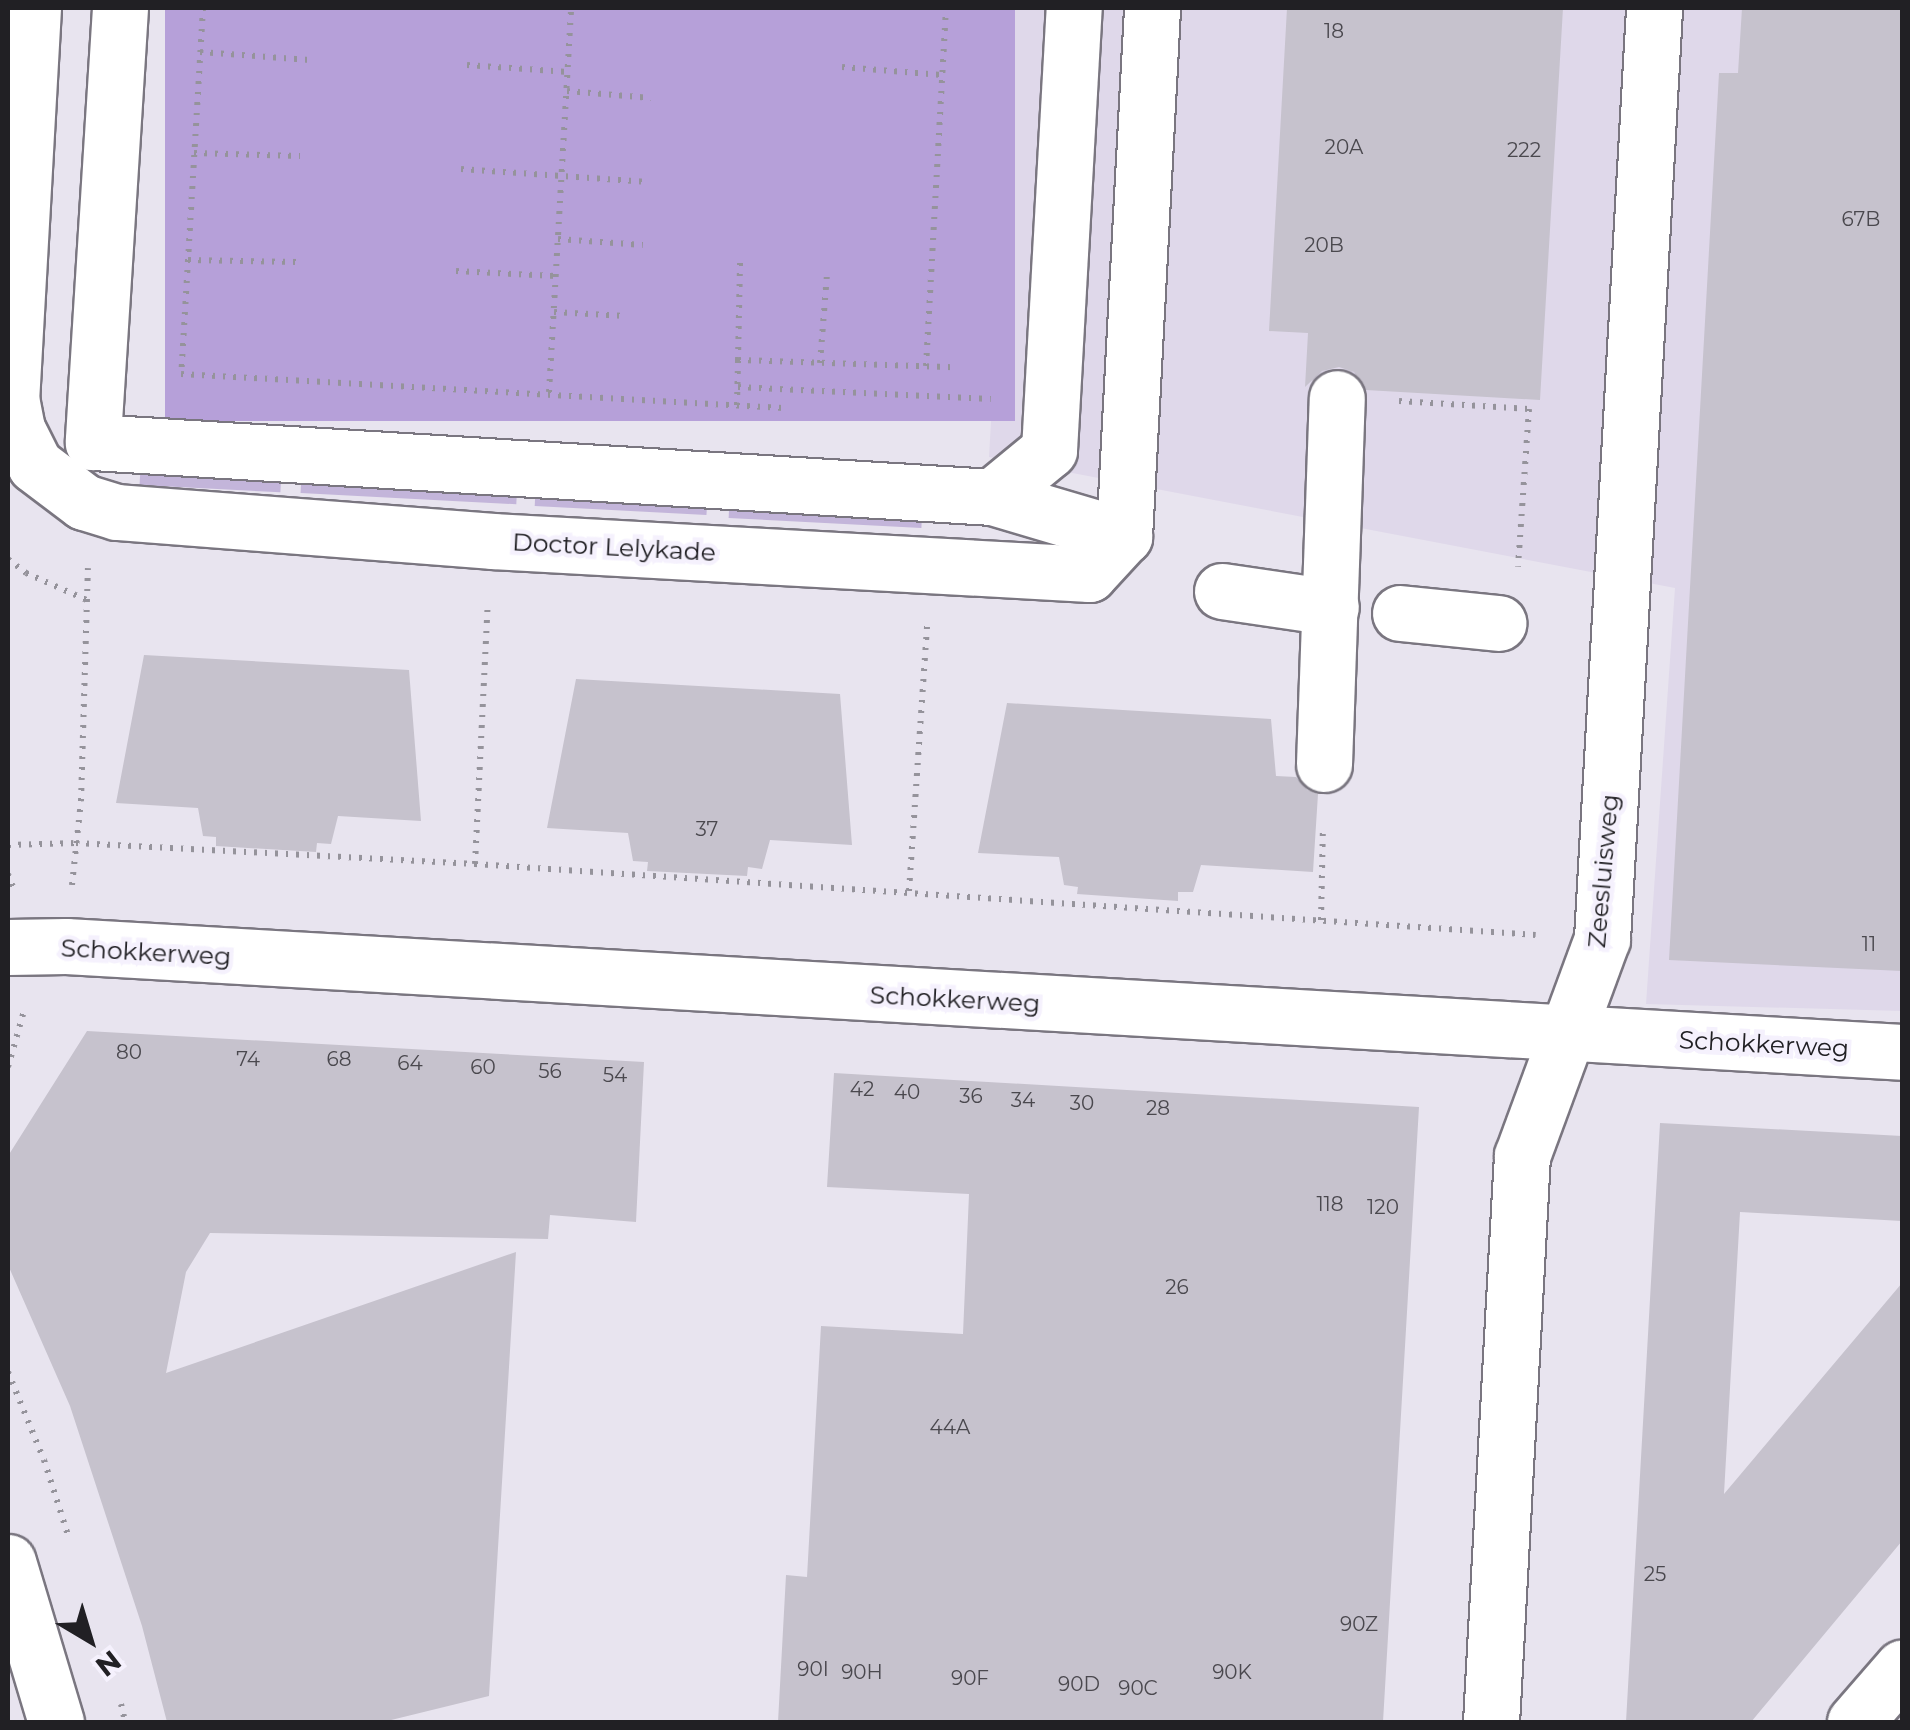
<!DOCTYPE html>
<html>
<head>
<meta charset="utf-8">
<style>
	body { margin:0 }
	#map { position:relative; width:1910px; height:1730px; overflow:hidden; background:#e8e4ef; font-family:Montserrat,sans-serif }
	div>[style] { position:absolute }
	.built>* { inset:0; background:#dfd8ea }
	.green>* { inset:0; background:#c3b5da; transform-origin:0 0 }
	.water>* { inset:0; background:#b6a0d9; transform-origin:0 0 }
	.building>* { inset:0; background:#c6c2cd }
	.path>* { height:6px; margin-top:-3px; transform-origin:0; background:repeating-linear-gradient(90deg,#95939b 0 2.5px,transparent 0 10.5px) }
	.roads { filter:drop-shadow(2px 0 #7a7680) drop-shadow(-2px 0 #7a7680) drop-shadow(0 2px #7a7680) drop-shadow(0 -2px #7a7680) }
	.pedestrian>* { height:55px; margin:-27.5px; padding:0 27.5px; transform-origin:27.5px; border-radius:27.5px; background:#fff }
	.minor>* { height:55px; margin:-27.5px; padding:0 27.5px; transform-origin:27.5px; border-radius:27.5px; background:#fff }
	.secondary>* { height:55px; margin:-27.5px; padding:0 27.5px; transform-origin:27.5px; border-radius:27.5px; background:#fff }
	span { translate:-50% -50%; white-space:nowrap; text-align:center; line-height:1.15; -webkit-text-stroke:9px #f5f1fd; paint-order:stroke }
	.number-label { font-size:20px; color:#4a484e }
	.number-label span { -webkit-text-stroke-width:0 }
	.street-label { font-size:25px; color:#212024 }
	.frame { position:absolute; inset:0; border:10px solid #212024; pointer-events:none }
	.north { position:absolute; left:40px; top:1590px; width:100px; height:100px; -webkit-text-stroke:8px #f5f1fd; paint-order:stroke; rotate:142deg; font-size:28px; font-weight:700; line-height:40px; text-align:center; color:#212024 }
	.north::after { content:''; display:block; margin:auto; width:35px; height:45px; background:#212024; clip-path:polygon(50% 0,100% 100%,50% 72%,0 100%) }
</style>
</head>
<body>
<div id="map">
	<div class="built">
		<i style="clip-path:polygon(1015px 8px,1902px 8px,1902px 1011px,1646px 1004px,1675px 588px,989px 457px)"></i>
	</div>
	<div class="green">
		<i style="left:141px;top:458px;width:141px;height:27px;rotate:3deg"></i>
		<i style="left:302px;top:466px;width:216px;height:27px;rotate:3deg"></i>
		<i style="left:536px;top:481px;width:172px;height:25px;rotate:3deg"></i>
		<i style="left:730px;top:492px;width:193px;height:26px;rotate:3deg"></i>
	</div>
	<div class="water">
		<i style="left:165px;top:8px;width:850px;height:413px"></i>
	</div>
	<div class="building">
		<i style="clip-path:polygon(1287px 8px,1563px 8px,1540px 400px,1366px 390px,1354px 372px,1339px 367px,1322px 371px,1305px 387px,1308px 333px,1269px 331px)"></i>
		<i style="clip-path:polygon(1742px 8px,1902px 8px,1902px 971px,1669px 960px,1719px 73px,1738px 73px)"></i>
		<i style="clip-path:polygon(144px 655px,409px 670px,421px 821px,338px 816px,331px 844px,317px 843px,316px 852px,216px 846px,216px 837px,203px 836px,198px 808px,116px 803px)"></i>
		<i style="clip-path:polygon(576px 679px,840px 694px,852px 845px,770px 840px,762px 869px,748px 867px,747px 876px,647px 871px,648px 862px,633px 861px,628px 833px,547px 828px)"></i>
		<i style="clip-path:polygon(1007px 703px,1271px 719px,1276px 776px,1296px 777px,1307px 790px,1318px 794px,1313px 872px,1201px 865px,1193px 892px,1178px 892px,1178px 901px,1077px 894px,1078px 887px,1064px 885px,1059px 857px,978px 853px)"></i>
		<i style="clip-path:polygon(87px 1031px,644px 1062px,636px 1222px,550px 1215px,548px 1239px,210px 1233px,186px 1272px,166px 1373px,516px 1252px,489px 1696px,383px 1722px,167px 1722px,142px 1626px,70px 1406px,8px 1265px,8px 1156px)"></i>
		<i style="clip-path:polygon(834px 1073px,1419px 1107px,1383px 1722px,778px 1722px,786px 1575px,807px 1577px,821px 1326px,963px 1334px,969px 1194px,827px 1187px)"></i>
		<i style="clip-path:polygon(1660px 1123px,1902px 1136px,1902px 1221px,1740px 1212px,1724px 1494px,1902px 1283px,1902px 1541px,1751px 1722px,1626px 1722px)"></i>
	</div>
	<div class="path">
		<i style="left:203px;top:8px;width:367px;rotate:93.4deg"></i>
		<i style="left:181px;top:374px;width:603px;rotate:3.23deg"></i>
		<i style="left:200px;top:52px;width:110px;rotate:4.2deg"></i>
		<i style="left:467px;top:65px;width:101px;rotate:4deg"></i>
		<i style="left:842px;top:67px;width:100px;rotate:4.6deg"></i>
		<i style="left:567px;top:91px;width:84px;rotate:4.8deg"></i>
		<i style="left:194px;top:153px;width:106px;rotate:1.6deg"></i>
		<i style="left:461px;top:169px;width:184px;rotate:4deg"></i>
		<i style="left:558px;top:239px;width:85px;rotate:4deg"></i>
		<i style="left:188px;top:260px;width:110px;rotate:1deg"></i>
		<i style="left:456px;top:271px;width:100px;rotate:2.9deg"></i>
		<i style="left:554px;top:312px;width:72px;rotate:3.2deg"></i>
		<i style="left:738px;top:360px;width:97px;rotate:-88.8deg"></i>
		<i style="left:820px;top:363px;width:89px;rotate:-85.5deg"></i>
		<i style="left:926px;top:366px;width:359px;rotate:-86.8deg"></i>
		<i style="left:738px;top:387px;width:253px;rotate:2.7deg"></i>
		<i style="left:549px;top:392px;width:385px;rotate:-86.7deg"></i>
		<i style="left:1399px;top:401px;width:130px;rotate:3.5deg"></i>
		<i style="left:1529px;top:409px;width:158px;rotate:94deg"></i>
		<i style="left:737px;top:405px;width:45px;rotate:-88.7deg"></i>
		<i style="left:738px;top:360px;width:216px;rotate:1.9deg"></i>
		<i style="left:8px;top:559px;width:23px;rotate:38deg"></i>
		<i style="left:26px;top:573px;width:67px;rotate:23.9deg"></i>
		<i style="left:8px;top:845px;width:68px;rotate:-1.7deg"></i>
		<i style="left:76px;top:843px;width:400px;rotate:3deg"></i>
		<i style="left:475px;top:864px;width:1063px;rotate:3.83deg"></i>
		<i style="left:475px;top:864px;width:262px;rotate:-87.2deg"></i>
		<i style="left:8px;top:874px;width:14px;rotate:69deg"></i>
		<i style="left:72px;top:885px;width:84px;rotate:-83.9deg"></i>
		<i style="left:81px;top:801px;width:233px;rotate:-88.3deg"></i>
		<i style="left:909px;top:891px;width:268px;rotate:-86.1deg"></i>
		<i style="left:1321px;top:920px;width:93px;rotate:-88.8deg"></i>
		<i style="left:8px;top:1067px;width:58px;rotate:-74.1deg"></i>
		<i style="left:8px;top:1372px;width:95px;rotate:67.8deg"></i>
		<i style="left:44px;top:1460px;width:79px;rotate:72.3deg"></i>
		<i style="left:121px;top:1704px;width:18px;rotate:77deg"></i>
	</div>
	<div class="roads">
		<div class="pedestrian">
			<i style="left:120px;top:8px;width:435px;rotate:93.6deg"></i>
			<i style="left:93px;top:442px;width:901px;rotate:3.5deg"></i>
			<i style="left:992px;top:497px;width:138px;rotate:16.5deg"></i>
			<i style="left:992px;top:497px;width:74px;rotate:-39.5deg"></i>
			<i style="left:1049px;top:450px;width:443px;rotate:-86.8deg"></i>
			<i style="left:1222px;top:591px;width:110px;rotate:8.4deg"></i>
			<i style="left:1400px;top:613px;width:99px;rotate:5.8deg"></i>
			<i style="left:1324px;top:764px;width:366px;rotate:-88deg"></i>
		</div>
		<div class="minor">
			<i style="left:33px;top:8px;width:391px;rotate:93.2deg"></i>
			<i style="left:11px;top:398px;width:32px;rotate:79deg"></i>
			<i style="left:17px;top:429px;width:40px;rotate:63.4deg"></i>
			<i style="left:35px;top:465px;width:61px;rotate:37.1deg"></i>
			<i style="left:84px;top:502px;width:34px;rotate:17deg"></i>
			<i style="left:117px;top:512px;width:376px;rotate:4.4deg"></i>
			<i style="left:492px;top:541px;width:598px;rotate:3.16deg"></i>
			<i style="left:1089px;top:574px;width:52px;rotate:-47.4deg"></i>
			<i style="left:1124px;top:536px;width:529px;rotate:-86.96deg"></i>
			<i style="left:8px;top:947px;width:58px;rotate:-1deg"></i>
			<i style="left:66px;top:946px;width:1839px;rotate:3.3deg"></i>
			<i style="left:1491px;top:1722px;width:567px;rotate:-86.87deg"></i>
			<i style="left:1522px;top:1156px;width:231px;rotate:-69.8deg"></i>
			<i style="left:1602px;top:939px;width:932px;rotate:-86.8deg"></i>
			<i style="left:1855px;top:1722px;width:72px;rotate:-49deg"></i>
		</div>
		<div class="secondary">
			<i style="left:8px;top:1562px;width:167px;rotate:73.3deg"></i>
		</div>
	</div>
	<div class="number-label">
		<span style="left:1334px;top:31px">18</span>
		<span style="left:1344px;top:147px">20A</span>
		<span style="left:1524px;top:150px">222</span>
		<span style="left:1861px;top:219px">67B</span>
		<span style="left:1324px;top:245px">20B</span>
		<span style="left:707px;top:829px">37</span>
		<span style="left:1869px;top:944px">11</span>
		<span style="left:129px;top:1052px">80</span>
		<span style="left:248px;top:1059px">74</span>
		<span style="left:339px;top:1059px">68</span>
		<span style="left:410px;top:1063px">64</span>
		<span style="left:483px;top:1067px">60</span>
		<span style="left:550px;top:1071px">56</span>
		<span style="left:615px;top:1075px">54</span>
		<span style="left:862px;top:1089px">42</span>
		<span style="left:907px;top:1092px">40</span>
		<span style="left:971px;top:1096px">36</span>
		<span style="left:1023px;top:1100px">34</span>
		<span style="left:1082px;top:1103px">30</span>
		<span style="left:1158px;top:1108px">28</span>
		<span style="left:1330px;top:1204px">118</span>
		<span style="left:1383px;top:1207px">120</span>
		<span style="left:1177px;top:1287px">26</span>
		<span style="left:950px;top:1427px">44A</span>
		<span style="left:1655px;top:1574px">25</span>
		<span style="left:1359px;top:1624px">90Z</span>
		<span style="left:813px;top:1669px">90I</span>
		<span style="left:862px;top:1672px">90H</span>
		<span style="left:1232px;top:1672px">90K</span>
		<span style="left:970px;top:1678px">90F</span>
		<span style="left:1079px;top:1684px">90D</span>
		<span style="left:1138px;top:1688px">90C</span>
	</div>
	<div class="street-label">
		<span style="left:614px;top:547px;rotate:3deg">Doctor Lelykade</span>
		<span style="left:1603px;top:871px;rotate:-85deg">Zeesluisweg</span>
		<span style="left:146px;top:952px;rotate:3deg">Schokkerweg</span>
		<span style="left:955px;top:999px;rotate:3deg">Schokkerweg</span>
		<span style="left:1764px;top:1044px;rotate:3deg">Schokkerweg</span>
	</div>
	<div class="frame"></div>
	<div class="north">N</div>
</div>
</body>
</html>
